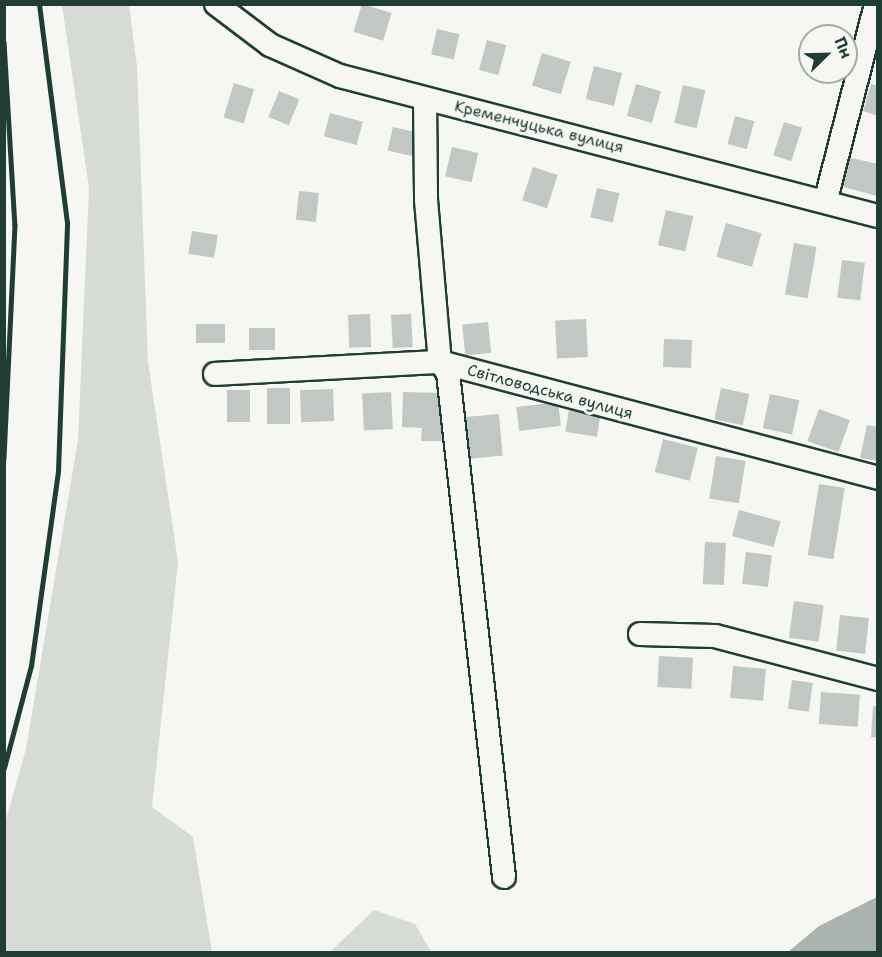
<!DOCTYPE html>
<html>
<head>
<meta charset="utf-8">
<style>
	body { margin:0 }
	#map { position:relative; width:882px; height:957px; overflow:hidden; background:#f6f6f2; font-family:"Shantell Sans",sans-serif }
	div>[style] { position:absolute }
	.green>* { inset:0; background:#d6dbd6 }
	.water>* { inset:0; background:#aab3ae }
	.building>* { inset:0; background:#c1c8c3; transform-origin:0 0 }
	.roads { filter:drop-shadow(2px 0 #1f3d34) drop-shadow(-2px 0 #1f3d34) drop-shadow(0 2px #1f3d34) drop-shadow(0 -2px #1f3d34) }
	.minor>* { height:22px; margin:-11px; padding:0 11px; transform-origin:11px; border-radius:11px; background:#f6f6f2 }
	.rail>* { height:4.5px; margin:-2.25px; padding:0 2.25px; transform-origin:2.25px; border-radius:2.25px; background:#1f3d34 }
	span { translate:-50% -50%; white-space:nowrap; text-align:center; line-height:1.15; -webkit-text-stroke:6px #f6f6f2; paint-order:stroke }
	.street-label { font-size:16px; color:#1f3d34 }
	.frame { position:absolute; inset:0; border:6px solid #1f3d34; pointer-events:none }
	.north { position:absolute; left:798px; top:24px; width:60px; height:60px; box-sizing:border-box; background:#f6f6f2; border:2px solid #a0aca6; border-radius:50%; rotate:67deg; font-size:16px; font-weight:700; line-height:24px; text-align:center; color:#1f3d34 }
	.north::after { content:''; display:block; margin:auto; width:21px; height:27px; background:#1f3d34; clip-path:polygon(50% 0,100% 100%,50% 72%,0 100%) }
</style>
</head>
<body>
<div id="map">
	<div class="green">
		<i style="clip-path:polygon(62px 5px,129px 5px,137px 67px,148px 362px,178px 562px,152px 807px,193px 837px,212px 952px,5px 952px,5px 823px,26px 749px,78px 440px,89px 188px)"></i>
		<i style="clip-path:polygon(374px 910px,415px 924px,431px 952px,330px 952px)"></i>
	</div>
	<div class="water">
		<i style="clip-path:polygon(877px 897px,877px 952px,788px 952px,819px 926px)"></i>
	</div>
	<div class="building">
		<i style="left:362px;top:4px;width:31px;height:29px;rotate:17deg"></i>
		<i style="left:437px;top:29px;width:23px;height:26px;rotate:13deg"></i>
		<i style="left:487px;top:40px;width:20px;height:31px;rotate:15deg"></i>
		<i style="left:542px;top:53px;width:30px;height:34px;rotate:17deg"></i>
		<i style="left:594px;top:66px;width:29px;height:34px;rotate:14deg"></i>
		<i style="left:234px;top:83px;width:21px;height:36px;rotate:17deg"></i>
		<i style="left:636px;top:84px;width:26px;height:33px;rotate:16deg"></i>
		<i style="clip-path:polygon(871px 84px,878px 86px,878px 116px,863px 111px)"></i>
		<i style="left:683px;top:85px;width:23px;height:39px;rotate:13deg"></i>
		<i style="left:279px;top:91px;width:22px;height:28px;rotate:22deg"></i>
		<i style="left:330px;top:113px;width:34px;height:24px;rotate:15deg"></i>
		<i style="left:735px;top:116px;width:20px;height:29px;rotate:15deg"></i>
		<i style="left:784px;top:122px;width:19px;height:35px;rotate:18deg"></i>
		<i style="left:393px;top:127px;width:27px;height:24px;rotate:13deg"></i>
		<i style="left:452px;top:147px;width:27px;height:30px;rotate:13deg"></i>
		<i style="clip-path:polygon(847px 157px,878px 164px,877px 196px,840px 186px)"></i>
		<i style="left:533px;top:167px;width:26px;height:35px;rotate:18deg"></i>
		<i style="left:597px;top:188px;width:23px;height:30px;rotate:13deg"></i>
		<i style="left:299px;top:191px;width:20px;height:29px;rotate:6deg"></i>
		<i style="left:666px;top:210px;width:28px;height:36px;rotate:13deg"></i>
		<i style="left:726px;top:223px;width:37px;height:35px;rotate:16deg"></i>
		<i style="left:192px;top:231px;width:26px;height:23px;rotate:9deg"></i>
		<i style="left:794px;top:243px;width:23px;height:52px;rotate:10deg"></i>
		<i style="left:842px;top:260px;width:23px;height:38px;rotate:7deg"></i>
		<i style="left:370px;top:314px;width:33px;height:22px;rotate:88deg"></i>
		<i style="left:411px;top:314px;width:33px;height:20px;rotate:87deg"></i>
		<i style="left:586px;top:319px;width:38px;height:31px;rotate:87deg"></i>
		<i style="left:488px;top:322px;width:31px;height:26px;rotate:84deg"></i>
		<i style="left:196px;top:324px;width:29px;height:19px"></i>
		<i style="left:275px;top:328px;width:22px;height:26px;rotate:90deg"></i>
		<i style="left:664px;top:339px;width:28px;height:28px;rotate:2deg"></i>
		<i style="left:267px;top:388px;width:23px;height:36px"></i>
		<i style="left:721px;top:388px;width:29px;height:32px;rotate:12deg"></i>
		<i style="left:333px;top:389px;width:32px;height:33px;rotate:88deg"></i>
		<i style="left:227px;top:390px;width:23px;height:32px"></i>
		<i style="left:391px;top:392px;width:37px;height:29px;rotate:87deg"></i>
		<i style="clip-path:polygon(403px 392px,443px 393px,443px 441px,421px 441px,422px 428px,402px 427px)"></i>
		<i style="left:770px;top:394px;width:30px;height:35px;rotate:12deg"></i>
		<i style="left:558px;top:402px;width:24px;height:42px;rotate:83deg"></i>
		<i style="left:569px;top:409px;width:32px;height:23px;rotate:9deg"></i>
		<i style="left:819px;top:409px;width:33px;height:34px;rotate:20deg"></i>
		<i style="left:499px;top:414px;width:42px;height:34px;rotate:85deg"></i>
		<i style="clip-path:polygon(867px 425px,878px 427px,878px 461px,860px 458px)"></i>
		<i style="left:663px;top:439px;width:36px;height:34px;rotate:14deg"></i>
		<i style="left:716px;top:456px;width:30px;height:43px;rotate:9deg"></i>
		<i style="left:819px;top:484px;width:26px;height:72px;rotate:9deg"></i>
		<i style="left:739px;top:510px;width:43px;height:27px;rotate:15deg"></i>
		<i style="left:705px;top:542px;width:21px;height:42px;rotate:3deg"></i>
		<i style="left:746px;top:552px;width:26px;height:32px;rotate:7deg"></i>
		<i style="left:794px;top:601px;width:30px;height:37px;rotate:8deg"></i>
		<i style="left:840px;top:615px;width:29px;height:36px;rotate:6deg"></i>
		<i style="left:659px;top:656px;width:34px;height:31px;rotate:3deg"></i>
		<i style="left:733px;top:666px;width:33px;height:32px;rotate:5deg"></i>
		<i style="left:792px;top:680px;width:21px;height:29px;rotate:8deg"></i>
		<i style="left:821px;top:692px;width:39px;height:32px;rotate:4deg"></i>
		<i style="clip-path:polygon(873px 706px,878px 707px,878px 738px,871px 737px)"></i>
	</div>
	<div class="roads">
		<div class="minor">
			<i style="left:216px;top:4px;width:68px;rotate:37.2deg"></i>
			<i style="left:270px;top:45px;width:77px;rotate:23.9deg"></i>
			<i style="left:340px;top:76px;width:556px;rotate:14.59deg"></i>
			<i style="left:425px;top:99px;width:101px;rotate:89.4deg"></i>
			<i style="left:426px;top:200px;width:163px;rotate:85.1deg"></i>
			<i style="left:440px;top:362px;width:14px;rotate:54deg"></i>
			<i style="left:448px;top:373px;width:507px;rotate:83.66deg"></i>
			<i style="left:826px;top:199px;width:201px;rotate:-75.6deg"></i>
			<i style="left:215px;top:374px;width:225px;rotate:-3.1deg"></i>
			<i style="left:440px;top:362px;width:453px;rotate:14.8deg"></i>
			<i style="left:640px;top:634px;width:75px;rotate:1.5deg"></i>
			<i style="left:715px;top:636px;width:169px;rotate:14.8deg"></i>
		</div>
	</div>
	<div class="rail">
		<i style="left:4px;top:42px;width:183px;rotate:86.6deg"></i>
		<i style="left:15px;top:225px;width:235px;rotate:92.7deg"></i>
		<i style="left:4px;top:768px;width:106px;rotate:-75.2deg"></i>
		<i style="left:31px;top:666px;width:197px;rotate:-82.1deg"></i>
		<i style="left:58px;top:471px;width:248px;rotate:-87.9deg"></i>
		<i style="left:67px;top:223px;width:221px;rotate:-97.3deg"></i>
	</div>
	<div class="street-label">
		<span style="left:539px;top:127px;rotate:14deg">Кременчуцька вулиця</span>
		<span style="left:550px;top:392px;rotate:15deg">Світловодська вулиця</span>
	</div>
	<div class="frame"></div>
	<div class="north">Пн</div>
</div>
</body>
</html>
